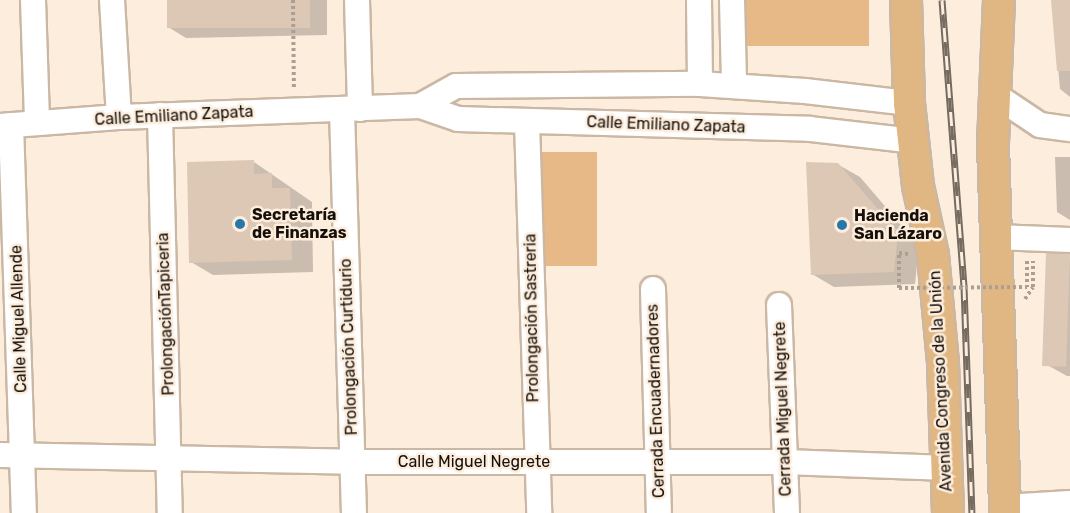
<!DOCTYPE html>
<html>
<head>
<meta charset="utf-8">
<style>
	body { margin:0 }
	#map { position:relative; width:1070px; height:513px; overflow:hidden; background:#fdeddd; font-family:Rubik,sans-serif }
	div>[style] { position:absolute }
	.green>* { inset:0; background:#e7b987; transform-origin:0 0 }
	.shadow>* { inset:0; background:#0003 }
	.building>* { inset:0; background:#dcc8b5; transform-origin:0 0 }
	.path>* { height:4px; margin-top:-2px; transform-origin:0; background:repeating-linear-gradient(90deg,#ab9e92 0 3px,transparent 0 6px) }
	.roads { filter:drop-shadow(2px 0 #cab7a4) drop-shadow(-2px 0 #cab7a4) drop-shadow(0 2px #cab7a4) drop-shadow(0 -2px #cab7a4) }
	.minor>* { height:24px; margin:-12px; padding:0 12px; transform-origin:12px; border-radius:12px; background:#fff }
	.major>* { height:30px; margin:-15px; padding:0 15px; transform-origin:15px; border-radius:15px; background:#e0b783 }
	.rail>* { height:7px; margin-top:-3.5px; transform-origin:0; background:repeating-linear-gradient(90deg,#fdeddd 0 14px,#756b60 0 28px); box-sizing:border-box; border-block:2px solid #756b60 }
	.path-bridge>* { height:4px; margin-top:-2px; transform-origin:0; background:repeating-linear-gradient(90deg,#ab9e92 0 3px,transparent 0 6px) }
	.dots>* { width:16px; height:16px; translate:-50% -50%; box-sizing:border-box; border:3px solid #fdeddd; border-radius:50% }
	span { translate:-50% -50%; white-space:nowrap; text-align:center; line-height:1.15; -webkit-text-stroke:5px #fdeddd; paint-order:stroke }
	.street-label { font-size:16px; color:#161009 }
	.poi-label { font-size:16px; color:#161009; font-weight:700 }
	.left { translate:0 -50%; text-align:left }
</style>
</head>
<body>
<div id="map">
	<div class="green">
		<i style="left:737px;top:0;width:132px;height:46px"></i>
		<i style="left:536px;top:152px;width:61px;height:114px"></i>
	</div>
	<div class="shadow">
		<i style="clip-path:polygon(168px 0,327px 0,327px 35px,186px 38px,168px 27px)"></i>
		<i style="clip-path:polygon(1052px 0,1070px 0,1070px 97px,1060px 89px)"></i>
		<i style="clip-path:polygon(1055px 157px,1070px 157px,1070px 220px,1057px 212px)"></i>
		<i style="clip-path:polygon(254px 162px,312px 202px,313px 272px,213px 275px,191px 262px)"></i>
		<i style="clip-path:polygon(837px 164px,860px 177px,919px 246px,915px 284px,834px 287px,812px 274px)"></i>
		<i style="clip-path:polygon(1070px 256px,1070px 376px,1067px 376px,1049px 366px)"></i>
	</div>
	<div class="building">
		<i style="left:167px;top:0;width:143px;height:28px"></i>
		<i style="clip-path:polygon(1051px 0,1070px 0,1070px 71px,1057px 71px)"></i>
		<i style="clip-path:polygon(254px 160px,254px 174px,272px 173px,272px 188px,290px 188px,292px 260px,189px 263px,187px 162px)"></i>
		<i style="clip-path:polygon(806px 162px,838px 163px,898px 232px,894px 272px,811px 275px)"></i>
		<i style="left:1046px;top:253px;width:24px;height:113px;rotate:2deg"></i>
	</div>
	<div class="path">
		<i style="left:293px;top:0;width:89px;rotate:89.4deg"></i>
		<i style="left:1027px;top:261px;width:26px;rotate:90deg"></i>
		<i style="left:899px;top:288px;width:35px;rotate:-90deg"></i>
		<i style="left:899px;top:253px;width:9px;rotate:6deg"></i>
		<i style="left:1025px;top:299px;width:14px;rotate:-56deg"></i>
		<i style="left:1033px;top:287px;width:26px;rotate:-90deg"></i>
	</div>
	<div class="roads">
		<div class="minor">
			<i style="left:33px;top:0;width:123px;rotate:88.1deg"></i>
			<i style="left:112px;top:0;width:117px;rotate:86.6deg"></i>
			<i style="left:357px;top:0;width:109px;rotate:88.4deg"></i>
			<i style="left:699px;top:0;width:84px;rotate:89.3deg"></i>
			<i style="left:732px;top:0;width:84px;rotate:88.6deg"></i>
			<i style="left:995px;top:95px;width:54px;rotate:33.7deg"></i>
			<i style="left:1040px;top:125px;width:30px;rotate:8deg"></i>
			<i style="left:420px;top:106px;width:41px;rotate:-29.1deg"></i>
			<i style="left:456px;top:86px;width:244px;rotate:-0.5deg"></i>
			<i style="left:700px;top:84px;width:105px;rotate:3.8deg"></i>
			<i style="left:805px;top:91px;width:105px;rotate:6.6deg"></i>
			<i style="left:342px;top:110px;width:403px;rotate:88.3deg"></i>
			<i style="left:160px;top:115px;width:398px;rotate:88.6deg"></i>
			<i style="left:527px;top:122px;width:391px;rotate:88.2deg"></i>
			<i style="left:11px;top:125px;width:388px;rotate:88.1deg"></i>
			<i style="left:0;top:126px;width:119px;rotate:-4.3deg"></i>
			<i style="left:119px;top:117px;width:301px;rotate:-2.1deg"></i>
			<i style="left:420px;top:106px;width:40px;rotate:18.9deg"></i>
			<i style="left:458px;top:119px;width:352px;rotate:1.6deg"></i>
			<i style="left:810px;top:129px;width:105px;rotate:6.6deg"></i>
			<i style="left:996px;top:237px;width:74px;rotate:2.3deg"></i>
			<i style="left:653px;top:289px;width:224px;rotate:88.5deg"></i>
			<i style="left:779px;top:305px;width:208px;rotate:87.8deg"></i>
			<i style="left:0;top:455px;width:353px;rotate:1.1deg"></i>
			<i style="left:353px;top:462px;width:432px"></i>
			<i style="left:785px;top:462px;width:163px;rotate:2.1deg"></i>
			<i style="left:1004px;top:507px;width:66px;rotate:-3.5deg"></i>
		</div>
		<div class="major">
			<i style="left:906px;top:0;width:103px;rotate:88.3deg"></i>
			<i style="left:909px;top:103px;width:83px;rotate:83.8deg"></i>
			<i style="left:918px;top:186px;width:71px;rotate:77.7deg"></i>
			<i style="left:933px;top:255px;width:108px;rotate:84.7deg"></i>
			<i style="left:943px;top:363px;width:150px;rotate:88.1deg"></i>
			<i style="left:999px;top:0;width:145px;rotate:92.4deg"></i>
			<i style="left:993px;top:145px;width:368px;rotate:88.1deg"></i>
		</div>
	</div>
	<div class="rail">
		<i style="left:942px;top:0;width:287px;rotate:85.6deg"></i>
		<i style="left:964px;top:286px;width:227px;rotate:88deg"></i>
	</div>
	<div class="path-bridge">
		<i style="left:899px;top:288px;width:128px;rotate:-0.4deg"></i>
	</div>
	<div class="dots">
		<i style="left:240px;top:224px;background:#2777a8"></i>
		<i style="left:842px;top:225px;background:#2777a8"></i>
	</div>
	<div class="street-label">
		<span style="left:174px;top:116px;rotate:-3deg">Calle Emiliano Zapata</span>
		<span style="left:666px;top:125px;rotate:2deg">Calle Emiliano Zapata</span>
		<span style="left:166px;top:314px;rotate:-92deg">ProlongaciónTapiceria</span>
		<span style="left:532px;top:318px;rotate:-91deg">Prolongación Sastreria</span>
		<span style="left:19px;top:319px;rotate:-92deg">Calle Miguel Allende</span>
		<span style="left:349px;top:347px;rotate:-92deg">Prolongación Curtidurio</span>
		<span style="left:941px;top:381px;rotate:-93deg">Avenida Congreso de la Unión</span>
		<span style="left:656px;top:401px;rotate:-92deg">Cerrada Encuadernadores</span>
		<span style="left:783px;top:409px;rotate:-92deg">Cerrada Miguel Negrete</span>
		<span style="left:474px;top:462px">Calle Miguel Negrete</span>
	</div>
	<div class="poi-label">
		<span class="left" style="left:252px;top:224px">Secretaría<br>de Finanzas</span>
		<span class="left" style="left:854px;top:225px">Hacienda<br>San Lázaro</span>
	</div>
</div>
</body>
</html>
